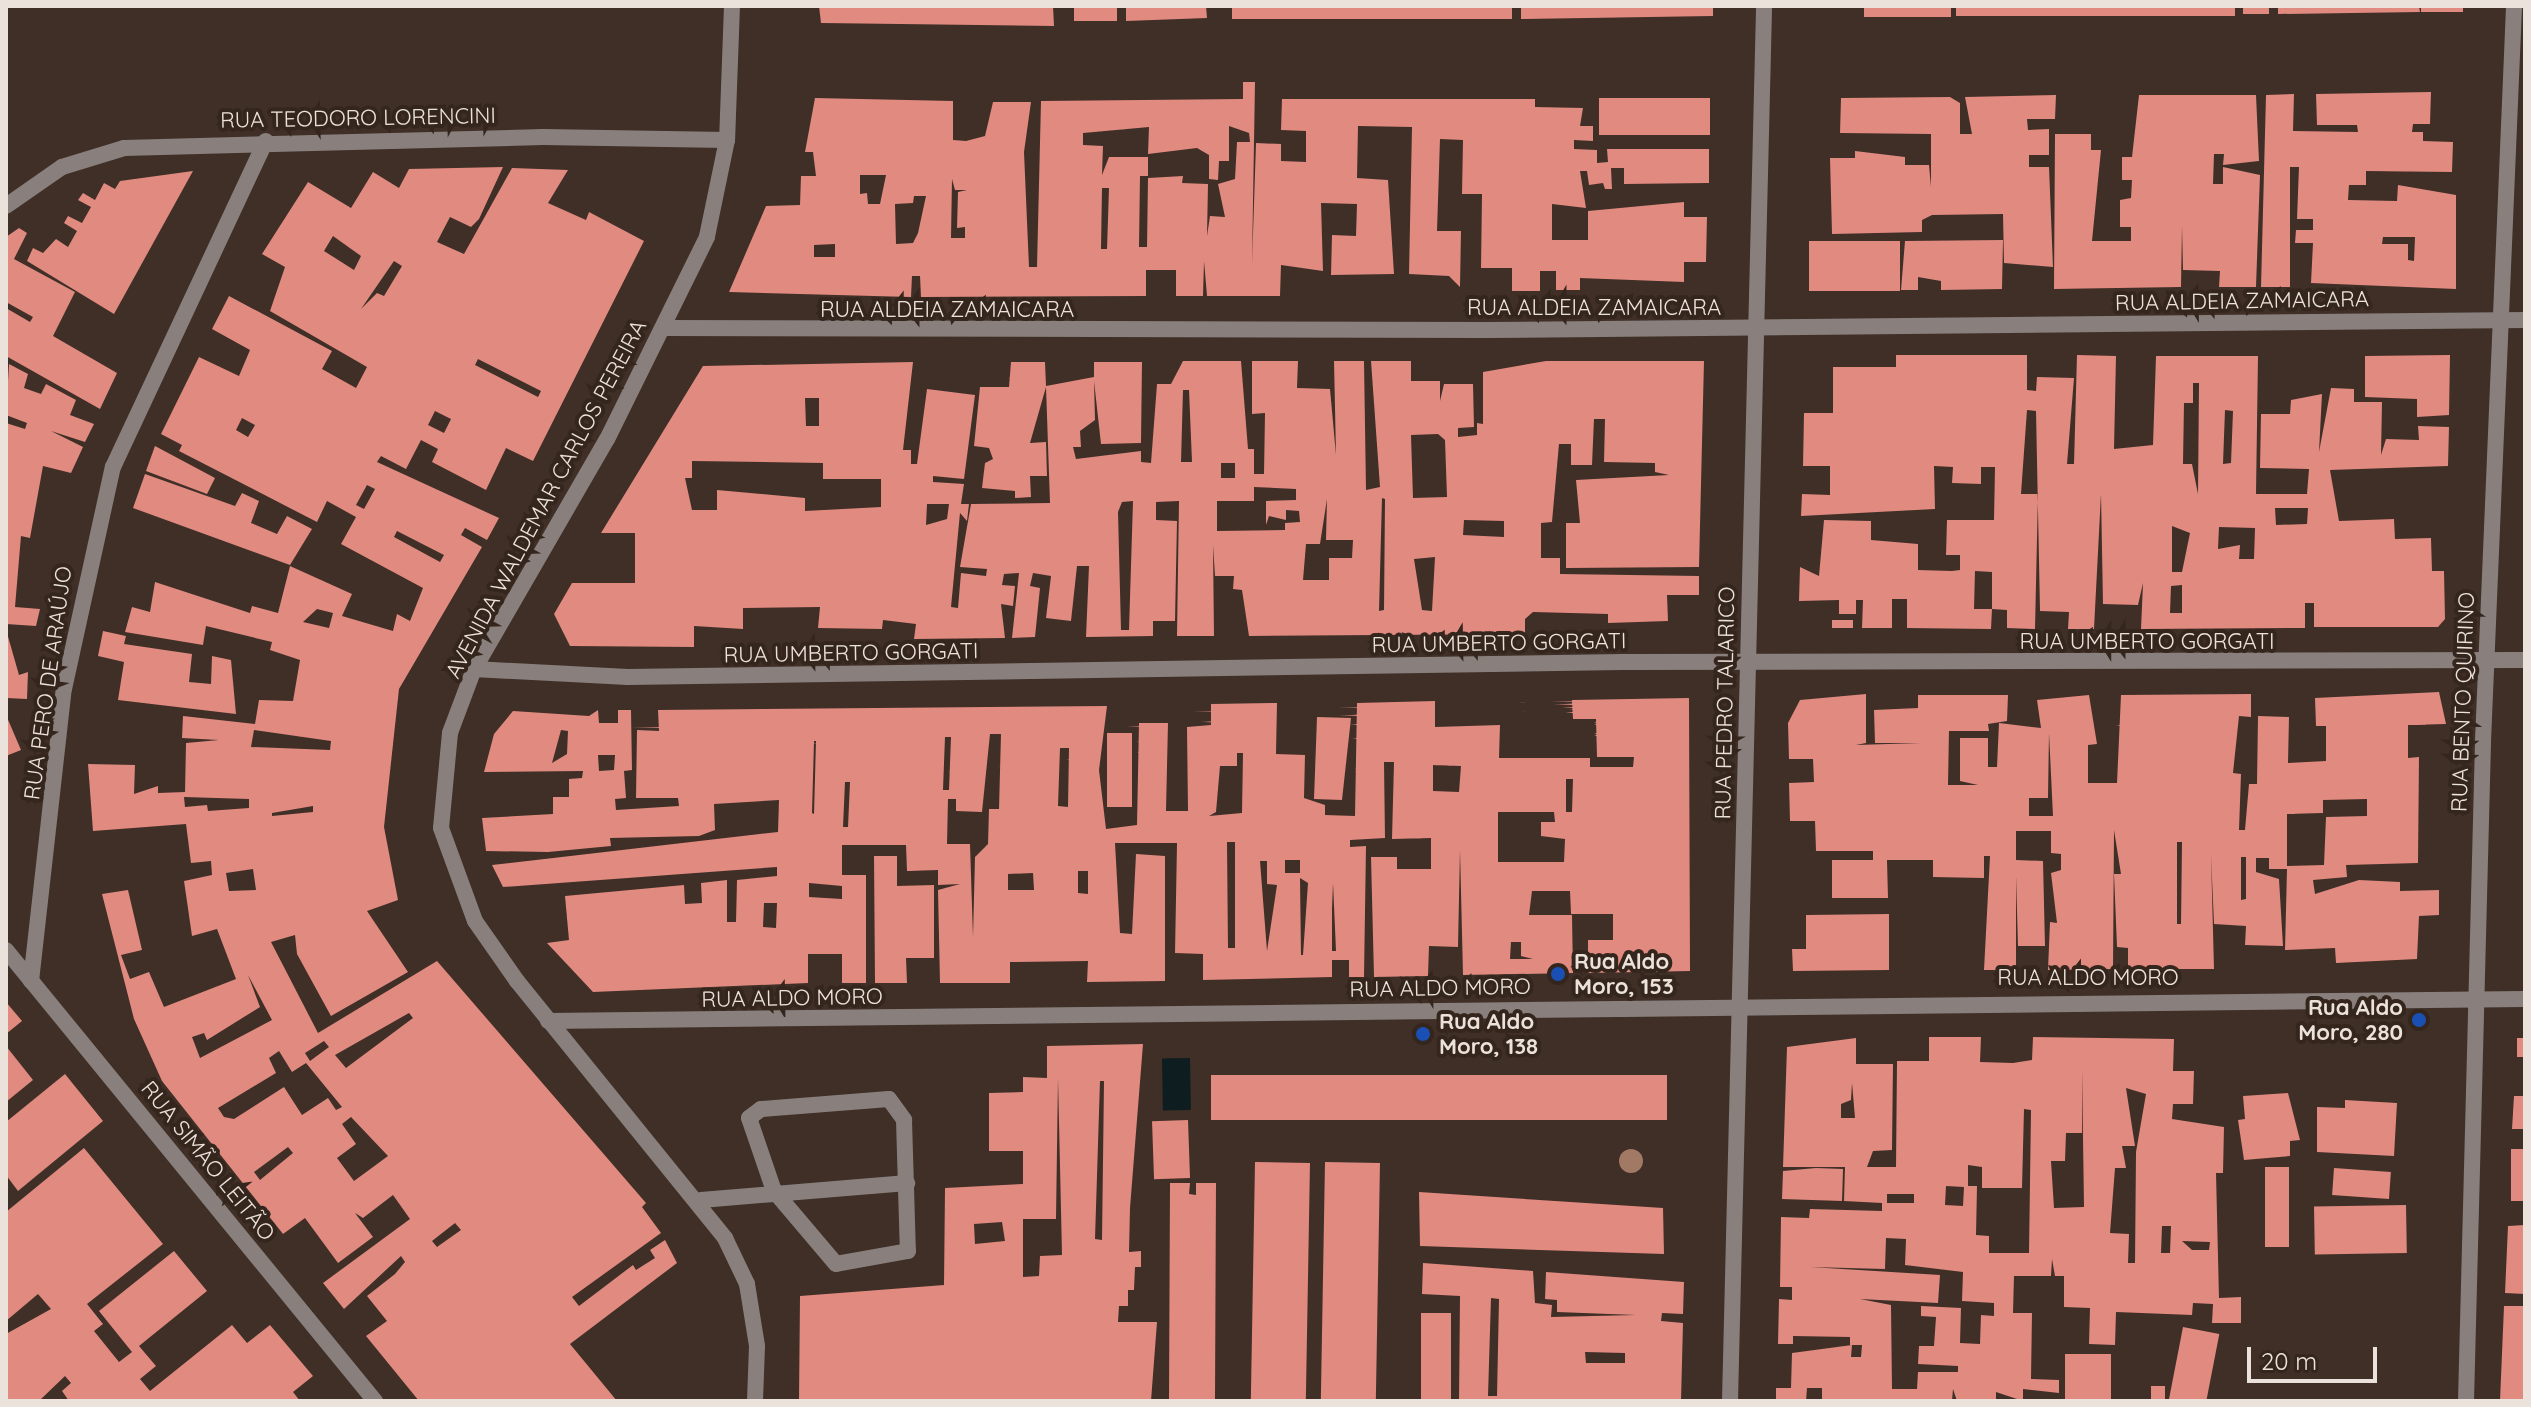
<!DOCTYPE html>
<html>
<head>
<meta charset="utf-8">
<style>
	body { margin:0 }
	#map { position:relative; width:2531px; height:1407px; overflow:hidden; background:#3f2f27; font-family:Quicksand,sans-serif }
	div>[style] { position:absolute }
	.water>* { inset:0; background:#0d1d20; transform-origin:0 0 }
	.building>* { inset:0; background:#e18a80; transform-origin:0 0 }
	.service>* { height:16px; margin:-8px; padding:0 8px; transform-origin:8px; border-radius:8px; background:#89807d }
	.minor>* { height:16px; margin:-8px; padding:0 8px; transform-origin:8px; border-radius:8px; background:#89807d }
	.tertiary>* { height:16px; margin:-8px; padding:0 8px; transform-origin:8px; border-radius:8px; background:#89807d }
	.trees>* { width:24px; height:24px; margin:-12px; border-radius:50%; background:#a17964 }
	.dots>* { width:22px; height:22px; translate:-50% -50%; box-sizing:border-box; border:4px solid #35261d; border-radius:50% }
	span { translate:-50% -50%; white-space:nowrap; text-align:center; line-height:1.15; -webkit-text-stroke:8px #35261d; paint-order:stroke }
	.street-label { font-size:22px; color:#ece2dc }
	.poi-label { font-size:22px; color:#ece2dc; font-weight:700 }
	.left { translate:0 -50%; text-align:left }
	.right { translate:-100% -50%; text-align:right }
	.frame { position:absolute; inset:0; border:8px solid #ece2dc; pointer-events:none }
	.scale { position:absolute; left:2247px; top:1347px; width:130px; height:36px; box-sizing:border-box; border:4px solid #ece2dc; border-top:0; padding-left:10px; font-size:24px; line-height:28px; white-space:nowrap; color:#ece2dc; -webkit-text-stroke:6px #35261d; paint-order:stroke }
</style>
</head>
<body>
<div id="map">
	<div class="water">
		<i style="left:1190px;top:1058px;width:52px;height:28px;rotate:89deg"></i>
	</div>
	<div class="building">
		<i style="clip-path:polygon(819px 6px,1053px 6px,1054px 26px,821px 23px)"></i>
		<i style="left:1074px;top:6px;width:43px;height:15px"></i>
		<i style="clip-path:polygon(1126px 6px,1206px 6px,1207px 18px,1126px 21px)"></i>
		<i style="left:1232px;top:6px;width:280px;height:13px"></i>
		<i style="clip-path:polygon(1521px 6px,1713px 6px,1713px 16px,1521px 19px)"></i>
		<i style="left:1864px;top:6px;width:87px;height:11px"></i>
		<i style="left:1956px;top:6px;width:279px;height:10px"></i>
		<i style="left:2243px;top:6px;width:26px;height:8px"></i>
		<i style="clip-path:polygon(2278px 6px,2419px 6px,2420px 12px,2278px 14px)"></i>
		<i style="left:2421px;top:6px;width:42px;height:6px"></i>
		<i style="clip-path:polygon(evenodd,1243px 82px,1255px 82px,1252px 264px,1256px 143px,1281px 144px,1281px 161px,1306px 162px,1306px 131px,1281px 130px,1282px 99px,1535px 99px,1535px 107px,1583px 108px,1580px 126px,1593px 126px,1593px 141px,1574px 140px,1574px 149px,1597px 150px,1597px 163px,1608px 162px,1607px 149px,1709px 149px,1709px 183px,1624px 184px,1624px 168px,1611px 168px,1612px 189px,1605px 189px,1603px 183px,1589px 185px,1587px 171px,1580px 171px,1586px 208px,1552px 204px,1552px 240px,1588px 240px,1588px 211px,1684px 202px,1684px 217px,1707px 217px,1706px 262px,1684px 262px,1684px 282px,1580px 278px,1580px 290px,1556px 290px,1556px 271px,1540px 271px,1540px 291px,1512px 291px,1512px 268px,1481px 268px,1482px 194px,1462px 194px,1463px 140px,1440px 139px,1437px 231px,1461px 231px,1460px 287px,1449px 276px,1409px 274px,1412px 127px,1358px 126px,1357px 178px,1388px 180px,1394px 274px,1331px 275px,1332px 235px,1356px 236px,1357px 204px,1321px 203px,1323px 271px,1281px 265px,1280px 296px,1207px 296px,1204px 261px,1203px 296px,1176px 296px,1176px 270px,1146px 270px,1146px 296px,921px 297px,920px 276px,912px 276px,911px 297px,729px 292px,766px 206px,800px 205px,801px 176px,816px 176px,813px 152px,805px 152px,815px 98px,953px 101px,953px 140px,966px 141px,985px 136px,993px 102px,1031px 102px,1024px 152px,1029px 267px,1037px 267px,1041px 101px,1243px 99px,1243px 82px,1229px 126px,1249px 133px,1250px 142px,1237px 142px,1235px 179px,1218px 184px,1225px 217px,1210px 216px,1207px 236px,1208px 184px,1182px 183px,1183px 176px,1148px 178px,1147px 247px,1139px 247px,1140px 176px,1148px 176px,1148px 157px,1109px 157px,1102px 175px,1103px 146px,1083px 145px,1083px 133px,1149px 127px,1148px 154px,1197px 148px,1209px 155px,1209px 179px,1218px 180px,1219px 161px,1229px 161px,1229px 126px,1243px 82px,860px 175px,886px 175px,880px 204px,868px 204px,867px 193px,860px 194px,860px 175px,1243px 82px,952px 179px,955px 190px,967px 190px,958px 192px,957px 228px,965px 227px,965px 238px,951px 238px,952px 179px,1243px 82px,1102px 188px,1109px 188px,1107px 249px,1101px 249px,1102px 188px,1243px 82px,914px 196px,926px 196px,918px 233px,913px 243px,896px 244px,895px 204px,913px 203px,914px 196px,1243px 82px,835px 244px,835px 257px,814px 257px,814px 245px,835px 244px)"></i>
		<i style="clip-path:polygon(evenodd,2431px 92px,2430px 124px,2413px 124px,2412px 132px,2423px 132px,2423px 141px,2453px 142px,2452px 172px,2366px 171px,2366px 185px,2349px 185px,2348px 200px,2397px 201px,2398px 185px,2456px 195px,2456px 289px,2311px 283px,2313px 243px,2295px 243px,2296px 230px,2313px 230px,2313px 219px,2297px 219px,2299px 167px,2290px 167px,2290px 287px,2261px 287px,2266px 95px,2294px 94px,2293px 131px,2358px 132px,2357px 125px,2317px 125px,2316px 94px,2431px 92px,2383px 237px,2415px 237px,2414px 261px,2408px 260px,2408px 244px,2382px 244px,2383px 237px)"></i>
		<i style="clip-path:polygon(2056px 95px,2055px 119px,2027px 119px,2028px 130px,2049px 129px,2049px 155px,2029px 155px,2029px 167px,2049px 167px,2053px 267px,2004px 263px,2003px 214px,1932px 215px,1922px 220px,1922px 232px,1832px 234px,1830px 158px,1855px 158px,1855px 151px,1905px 157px,1905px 165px,1929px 165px,1931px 187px,1931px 134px,1840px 133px,1841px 98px,1950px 97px,1960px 103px,1960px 134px,1972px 134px,1965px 97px)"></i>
		<i style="clip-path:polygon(2139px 95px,2256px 95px,2259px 161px,2223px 165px,2224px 154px,2214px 154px,2213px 184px,2223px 184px,2223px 167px,2260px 175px,2256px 287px,2219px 287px,2220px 271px,2183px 270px,2182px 226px,2181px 287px,2054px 289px,2055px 134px,2091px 134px,2091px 150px,2101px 150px,2092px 241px,2131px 241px,2131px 227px,2120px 227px,2120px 200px,2131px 198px,2132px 180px,2122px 180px,2122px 157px,2132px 157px)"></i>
		<i style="left:1599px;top:98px;width:111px;height:37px"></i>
		<i style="clip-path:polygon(evenodd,503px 167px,479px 219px,471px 227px,450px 217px,437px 242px,464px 254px,512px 168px,568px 170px,548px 203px,586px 220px,589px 212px,644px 241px,533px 461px,506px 448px,486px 490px,432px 462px,438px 449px,421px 440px,406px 469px,381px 456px,377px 462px,499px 518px,487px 540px,465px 528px,461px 535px,482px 547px,399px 689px,384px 827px,398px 900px,367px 911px,408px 972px,331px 1016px,297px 954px,295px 935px,271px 942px,318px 1033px,437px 961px,646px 1203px,642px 1207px,661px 1233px,572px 1297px,579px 1306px,633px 1265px,636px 1270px,655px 1258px,650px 1250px,665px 1240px,677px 1263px,570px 1344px,617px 1401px,419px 1401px,366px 1336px,387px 1321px,367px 1296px,395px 1274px,405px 1262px,401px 1256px,344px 1309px,323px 1283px,410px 1219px,393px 1195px,363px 1218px,355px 1213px,373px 1237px,338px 1263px,305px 1218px,283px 1234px,162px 1081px,134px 1019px,102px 894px,128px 890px,142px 950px,121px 955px,130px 979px,149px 972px,164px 1007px,236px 979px,217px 929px,192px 936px,184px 881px,212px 875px,211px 861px,191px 863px,186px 824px,93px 831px,88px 764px,135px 765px,134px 794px,158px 786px,158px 793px,185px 792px,186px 743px,219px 740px,182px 738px,183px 716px,255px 724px,259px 700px,293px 701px,300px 660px,270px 650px,272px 642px,206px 626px,203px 645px,125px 632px,132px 607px,150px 612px,155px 582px,250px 613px,252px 606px,278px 613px,290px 566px,352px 594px,342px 616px,393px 631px,397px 614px,410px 621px,423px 588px,341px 544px,356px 517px,327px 501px,317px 522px,179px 451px,182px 445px,161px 434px,199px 357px,239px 376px,250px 350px,212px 329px,229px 296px,332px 351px,322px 369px,356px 388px,367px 367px,270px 311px,285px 267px,262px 254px,308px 182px,351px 208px,373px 172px,399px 188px,409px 169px,503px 167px,333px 236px,361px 256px,354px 270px,324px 251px,333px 236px,503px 167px,394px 261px,402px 266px,384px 296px,377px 293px,361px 309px,394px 261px,503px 167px,478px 359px,541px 391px,538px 397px,475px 365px,478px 359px,503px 167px,435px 411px,451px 419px,444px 433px,428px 425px,435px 411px,503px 167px,242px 418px,255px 425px,248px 437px,236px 430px,242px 418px,503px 167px,367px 485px,375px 489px,364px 509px,356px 505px,367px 485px,503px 167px,397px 531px,444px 555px,440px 562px,394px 537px,397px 531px,503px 167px,317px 609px,333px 613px,329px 628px,303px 622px,317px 609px,503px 167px,254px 730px,331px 741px,330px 750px,251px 747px,254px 730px,503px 167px,184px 797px,249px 799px,249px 808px,208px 811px,207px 805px,185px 807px,184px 797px,503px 167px,313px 806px,313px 812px,272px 816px,272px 813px,313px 806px,503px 167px,253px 869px,256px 890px,229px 891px,226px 873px,253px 869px,503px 167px,248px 975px,272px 1020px,200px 1058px,192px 1037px,204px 1033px,207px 1040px,260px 1007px,248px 975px,503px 167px,409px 1013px,413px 1018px,346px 1068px,335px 1055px,409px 1013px,503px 167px,324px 1041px,329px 1047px,310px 1061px,305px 1053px,324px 1041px,503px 167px,279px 1051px,292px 1072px,306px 1063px,342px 1107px,336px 1110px,328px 1098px,302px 1115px,284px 1087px,234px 1119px,224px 1117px,218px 1108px,276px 1073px,269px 1058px,279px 1051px,503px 167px,351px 1117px,388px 1156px,354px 1181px,337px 1158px,356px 1144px,342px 1124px,351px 1117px,503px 167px,288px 1147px,293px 1153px,260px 1180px,254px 1172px,288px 1147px,503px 167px,455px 1223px,461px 1230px,437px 1247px,432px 1241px,455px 1223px)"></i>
		<i style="clip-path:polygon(193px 171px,114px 314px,27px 261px,33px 248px,43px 253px,56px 239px,68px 247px,77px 231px,64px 223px,68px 216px,82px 223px,91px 207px,78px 200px,83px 193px,95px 200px,104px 183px,115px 189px,120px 181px)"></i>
		<i style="clip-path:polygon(19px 228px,27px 233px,14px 259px,75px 292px,53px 336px,117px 373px,100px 409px,6px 356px,6px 308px,30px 322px,33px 317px,6px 302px,6px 237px)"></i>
		<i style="clip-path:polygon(2003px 240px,2002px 289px,1941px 290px,1941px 281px,1918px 277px,1918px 290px,1901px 290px,1905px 241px)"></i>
		<i style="left:1900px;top:241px;width:50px;height:91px;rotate:90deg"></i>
		<i style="clip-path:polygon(evenodd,1896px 355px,2027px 355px,2027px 390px,2036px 391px,2037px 377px,2074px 378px,2067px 464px,2074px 464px,2077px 355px,2116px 356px,2114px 449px,2153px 445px,2156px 356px,2258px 356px,2256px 494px,2307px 494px,2309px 469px,2260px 468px,2261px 414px,2290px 414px,2291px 400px,2322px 394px,2319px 452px,2331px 388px,2354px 389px,2354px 402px,2382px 402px,2381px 455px,2386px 439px,2419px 440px,2418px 426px,2449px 427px,2448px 466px,2330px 470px,2339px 521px,2394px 519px,2395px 539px,2431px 538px,2432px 571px,2444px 571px,2445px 619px,2438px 627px,2314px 627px,2314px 603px,2305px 603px,2305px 628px,2141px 629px,2143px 583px,2138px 605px,2103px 604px,2101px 494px,2094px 629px,2068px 629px,2069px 612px,2040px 611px,2036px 411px,2027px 410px,2021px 494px,2038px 494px,2035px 629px,2007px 628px,2007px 610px,1992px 609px,1992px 572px,1975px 571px,1974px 609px,1992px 609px,1991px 629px,1907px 628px,1907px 599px,1892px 599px,1892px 628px,1862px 628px,1863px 600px,1856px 600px,1856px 614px,1839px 614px,1839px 600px,1799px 601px,1800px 567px,1819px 576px,1824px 520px,1871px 521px,1871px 540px,1918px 544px,1918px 570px,1952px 571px,1960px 570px,1960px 555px,1946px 555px,1947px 520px,1994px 520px,1995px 467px,1981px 467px,1981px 484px,1952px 483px,1953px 467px,1934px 466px,1935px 509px,1801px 516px,1802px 494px,1830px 495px,1830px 466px,1803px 466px,1804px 413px,1833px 413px,1833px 367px,1896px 367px,1896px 355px,2193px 383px,2199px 383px,2198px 494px,2192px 464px,2183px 464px,2184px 403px,2193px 403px,2193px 383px,1896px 355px,2225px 410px,2233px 411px,2231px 463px,2223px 464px,2225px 410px,1896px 355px,2275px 508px,2308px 508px,2307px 524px,2276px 525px,2275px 508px,1896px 355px,2172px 526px,2190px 533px,2182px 572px,2172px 572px,2172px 526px,1896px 355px,2219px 527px,2255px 528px,2254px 559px,2239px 559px,2240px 545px,2218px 549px,2219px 527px,1896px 355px,2182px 585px,2182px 613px,2170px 613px,2171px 586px,2182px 585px)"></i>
		<i style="clip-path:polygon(2450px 355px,2449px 415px,2417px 417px,2417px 399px,2365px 397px,2365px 356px)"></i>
		<i style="clip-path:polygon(evenodd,1183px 361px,1241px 361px,1248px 449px,1254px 449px,1254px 474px,1264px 474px,1265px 413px,1252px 414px,1252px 361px,1298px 361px,1297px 388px,1330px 389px,1336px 455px,1334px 361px,1364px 361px,1366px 490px,1380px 487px,1371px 361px,1411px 361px,1411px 381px,1440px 381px,1440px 401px,1444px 384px,1473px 384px,1474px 427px,1458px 428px,1458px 437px,1477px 435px,1477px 423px,1483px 424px,1483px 372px,1546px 361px,1704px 361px,1699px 567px,1566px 568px,1566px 523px,1580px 523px,1576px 480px,1669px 475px,1655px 472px,1655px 463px,1604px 462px,1605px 419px,1594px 419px,1592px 465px,1571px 465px,1571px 444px,1559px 444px,1552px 522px,1541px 523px,1541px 558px,1560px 558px,1560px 574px,1699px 576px,1699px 595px,1667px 595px,1668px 621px,1608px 623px,1608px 614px,1533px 612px,1525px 619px,1525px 634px,1249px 636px,1242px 590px,1233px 589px,1234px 576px,1215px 576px,1213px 545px,1214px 636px,1177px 636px,1179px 501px,1156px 502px,1156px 520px,1177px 521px,1175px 621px,1153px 621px,1153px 636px,1086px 637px,1089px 566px,1077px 566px,1071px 621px,1046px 618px,1051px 576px,1033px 573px,1030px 586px,1040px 588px,1035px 637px,1012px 638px,1019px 573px,1004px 574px,1002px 585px,1015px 586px,1013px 606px,1001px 604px,1005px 638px,914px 639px,916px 624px,883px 620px,882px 629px,818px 628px,820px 607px,743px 608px,743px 629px,694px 626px,694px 647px,570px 646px,554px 614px,572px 583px,635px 583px,635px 533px,601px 533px,703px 366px,913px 362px,903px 450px,911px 450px,911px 464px,917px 464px,927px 389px,975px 395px,964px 479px,933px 476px,933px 482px,964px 484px,961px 504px,969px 504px,967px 521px,960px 513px,951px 607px,958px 608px,961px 573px,986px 576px,987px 569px,960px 567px,971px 504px,1050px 503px,1046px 387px,1030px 443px,1046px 442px,1047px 476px,1030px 476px,1031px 497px,1015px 498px,1015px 491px,982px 488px,985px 463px,993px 459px,989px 448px,974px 446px,980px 387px,1009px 387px,1011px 362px,1045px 362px,1046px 386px,1094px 377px,1094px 362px,1142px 362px,1141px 443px,1101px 444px,1094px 381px,1095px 420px,1080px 431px,1081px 447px,1073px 447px,1076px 459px,1141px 451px,1141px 462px,1151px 463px,1157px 384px,1171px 384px,1183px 361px,1183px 390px,1189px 390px,1192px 462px,1181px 462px,1183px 390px,1183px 361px,805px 398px,819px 398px,819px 426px,806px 426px,805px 398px,1183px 361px,1438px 434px,1445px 440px,1447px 497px,1413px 498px,1411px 435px,1438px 434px,1183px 361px,692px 461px,823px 463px,823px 479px,881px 479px,881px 507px,805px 511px,805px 498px,717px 490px,717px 510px,692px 510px,685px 478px,692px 478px,692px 461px,1183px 361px,1221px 463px,1235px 463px,1235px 478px,1221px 478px,1221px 463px,1183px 361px,1254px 487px,1296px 489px,1296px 500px,1266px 501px,1266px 525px,1269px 516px,1286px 520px,1286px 510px,1299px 511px,1300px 522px,1285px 523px,1285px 530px,1217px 531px,1217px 501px,1254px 501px,1254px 487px,1183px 361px,1382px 498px,1385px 499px,1384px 610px,1379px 611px,1382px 498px,1183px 361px,1327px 499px,1326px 540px,1353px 540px,1352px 558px,1329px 558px,1329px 580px,1303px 580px,1306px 544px,1320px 544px,1327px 499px,1183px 361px,1133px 501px,1129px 630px,1121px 630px,1118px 512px,1122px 502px,1133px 501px,1183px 361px,927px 504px,949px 504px,947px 519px,926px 525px,927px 504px,1183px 361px,1464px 520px,1504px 521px,1504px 537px,1463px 535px,1464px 520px,1183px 361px,1435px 557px,1432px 611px,1422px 610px,1414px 559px,1435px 557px)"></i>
		<i style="clip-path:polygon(9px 364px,28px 374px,24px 388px,41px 394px,46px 384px,76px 400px,70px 415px,94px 424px,85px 442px,51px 431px,83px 447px,71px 473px,43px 466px,30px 538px,21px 536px,15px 607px,40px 609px,36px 626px,6px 624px,6px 423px,25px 429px,27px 423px,6px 415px)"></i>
		<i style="clip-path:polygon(155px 446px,215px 478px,207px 494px,146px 471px)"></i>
		<i style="clip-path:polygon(145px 474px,235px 506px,242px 493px,259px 501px,251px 523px,277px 534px,287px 516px,312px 529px,290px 565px,133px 508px)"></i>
		<i style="left:1832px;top:620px;width:21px;height:8px"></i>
		<i style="clip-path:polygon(103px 631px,126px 636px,124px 644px,192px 654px,189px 682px,211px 684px,212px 656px,231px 660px,236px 714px,118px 700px,124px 662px,98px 656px)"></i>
		<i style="clip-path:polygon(7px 633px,19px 675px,28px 672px,27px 699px,6px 698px)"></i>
		<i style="clip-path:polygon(evenodd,2439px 692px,2446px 724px,2408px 725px,2408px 758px,2419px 757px,2418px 863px,2346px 865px,2347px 877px,2313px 880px,2315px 894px,2359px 880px,2400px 882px,2400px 891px,2439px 890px,2439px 915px,2419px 916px,2417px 959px,2336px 963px,2335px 948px,2285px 950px,2287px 869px,2269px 869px,2269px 858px,2256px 858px,2256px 872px,2279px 879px,2283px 946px,2245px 945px,2246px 926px,2214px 924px,2211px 855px,2214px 969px,2128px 969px,2128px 948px,2117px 947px,2114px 874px,2121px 874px,2114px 830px,2113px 969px,2048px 970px,2050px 922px,2057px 923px,2051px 873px,2061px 870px,2061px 854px,2051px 853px,2051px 831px,2016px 831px,2016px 860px,2043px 861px,2045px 946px,2018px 946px,2016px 876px,2016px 970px,1984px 970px,1990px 856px,1984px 856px,1984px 878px,1933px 877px,1933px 860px,1887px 860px,1888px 898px,1832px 898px,1832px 860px,1873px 860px,1873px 851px,1816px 851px,1815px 821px,1790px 821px,1789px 783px,1814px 782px,1813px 759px,1789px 759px,1788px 723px,1800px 700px,1866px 694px,1866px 743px,1856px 745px,1921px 743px,1875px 743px,1874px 710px,1918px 708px,1918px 695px,2008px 695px,2007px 721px,1988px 724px,1989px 731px,1949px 731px,1948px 785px,1978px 785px,1960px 781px,1960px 738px,1988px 738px,1988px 767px,1997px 767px,1999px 723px,2041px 728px,2037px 700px,2089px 695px,2097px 744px,2088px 745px,2088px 783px,2117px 783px,2121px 695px,2251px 694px,2251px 717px,2239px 716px,2233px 773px,2241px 774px,2239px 830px,2245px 830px,2249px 784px,2257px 784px,2258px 716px,2289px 717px,2288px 763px,2326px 761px,2326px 726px,2316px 726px,2315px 698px,2439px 692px,2049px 733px,2053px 816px,2029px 816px,2029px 798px,2048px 798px,2049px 733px,2439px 692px,2367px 799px,2367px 816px,2326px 817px,2324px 865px,2287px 866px,2287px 814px,2323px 813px,2323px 800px,2367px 799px,2439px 692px,2177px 842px,2182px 842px,2181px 924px,2177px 924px,2177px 842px,2439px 692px,2241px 857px,2246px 857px,2246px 899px,2241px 900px,2241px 857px)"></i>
		<i style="clip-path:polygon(evenodd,1689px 698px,1690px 971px,1588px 973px,1588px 940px,1613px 940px,1613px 914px,1571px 914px,1570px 891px,1532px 891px,1529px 915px,1572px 915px,1573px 973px,1463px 975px,1460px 850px,1458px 947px,1429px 946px,1428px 976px,1374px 977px,1371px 857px,1397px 857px,1397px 869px,1431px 869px,1431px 838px,1392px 839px,1394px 762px,1384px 762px,1385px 838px,1350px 840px,1350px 847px,1366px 846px,1364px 977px,1349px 977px,1349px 960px,1332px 960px,1332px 977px,1203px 980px,1203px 954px,1175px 953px,1177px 843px,1115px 843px,1120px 933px,1132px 934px,1136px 854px,1165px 856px,1165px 981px,1087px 982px,1088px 961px,1010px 962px,1010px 983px,940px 983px,938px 890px,960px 884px,938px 885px,938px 870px,907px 871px,906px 845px,842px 845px,842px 875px,866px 875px,866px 983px,842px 983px,842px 954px,808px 954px,808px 983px,593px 992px,547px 943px,569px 940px,565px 896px,684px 885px,685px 904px,702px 903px,701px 883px,727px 880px,727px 922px,736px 922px,737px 880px,777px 876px,777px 867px,503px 887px,492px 865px,778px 832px,779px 800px,714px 804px,715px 830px,699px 836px,610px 838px,611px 846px,548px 852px,486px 851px,482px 818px,553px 814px,553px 797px,569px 797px,569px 779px,582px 778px,583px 771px,484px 772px,494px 734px,513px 711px,589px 716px,598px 710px,599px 723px,618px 723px,618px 710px,631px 710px,632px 770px,624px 771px,626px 798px,615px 799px,616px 810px,679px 806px,678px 798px,636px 798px,637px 730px,659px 731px,658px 710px,1107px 706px,1099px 770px,1106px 829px,1137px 825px,1139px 723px,1168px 723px,1166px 811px,1188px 811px,1187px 727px,1211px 725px,1211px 704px,1277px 703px,1276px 754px,1305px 755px,1304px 798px,1325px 805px,1325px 815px,1355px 816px,1357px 703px,1435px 701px,1435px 727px,1500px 725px,1499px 758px,1590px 758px,1590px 767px,1633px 767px,1634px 757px,1597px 757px,1596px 719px,1573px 719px,1572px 700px,1689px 698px,561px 730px,568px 731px,567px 754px,552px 763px,561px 730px,1689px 698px,990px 734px,1001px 734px,999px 809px,989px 809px,988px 844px,975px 857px,973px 937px,970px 844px,947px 844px,948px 799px,956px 799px,956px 811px,982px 812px,990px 734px,1689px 698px,945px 737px,951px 737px,949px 790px,943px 790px,945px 737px,1689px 698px,814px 741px,816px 741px,814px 814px,812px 813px,814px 741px,1689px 698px,1060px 748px,1069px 748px,1068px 807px,1058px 806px,1060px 748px,1689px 698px,1237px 753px,1243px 753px,1242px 813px,1209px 816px,1216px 812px,1220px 766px,1237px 766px,1237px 753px,1689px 698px,598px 755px,615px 755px,614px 770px,599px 771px,598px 755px,1689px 698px,1433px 765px,1461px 766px,1459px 792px,1433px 791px,1433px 765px,1689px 698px,1566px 779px,1573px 779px,1572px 812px,1566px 812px,1566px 779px,1689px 698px,845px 782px,850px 782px,848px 827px,843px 827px,845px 782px,1689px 698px,1498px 812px,1554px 812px,1555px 822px,1541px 822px,1541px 836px,1565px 839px,1564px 862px,1498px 862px,1498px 812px,1689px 698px,1227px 842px,1235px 842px,1235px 948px,1228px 948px,1227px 842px,1689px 698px,1285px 860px,1300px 860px,1300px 873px,1285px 873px,1285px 860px,1689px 698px,1260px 861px,1267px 861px,1267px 884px,1277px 885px,1267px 951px,1260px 861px,1689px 698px,1078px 871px,1088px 871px,1088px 894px,1078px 893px,1078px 871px,1689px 698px,1033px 873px,1034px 890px,1008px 890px,1008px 874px,1033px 873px,1689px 698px,1300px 878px,1308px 883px,1303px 955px,1301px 955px,1300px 878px,1689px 698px,809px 883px,842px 886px,842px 899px,809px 897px,809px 883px,1689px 698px,1333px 883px,1336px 951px,1332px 951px,1332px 909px,1333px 883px,1689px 698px,764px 903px,777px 903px,776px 928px,763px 927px,764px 903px,1689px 698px,1511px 942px,1521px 942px,1521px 956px,1533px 959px,1510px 959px,1511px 942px)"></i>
		<i style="clip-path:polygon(6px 715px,21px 750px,6px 756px)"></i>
		<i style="clip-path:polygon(1317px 717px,1351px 718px,1342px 800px,1314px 799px)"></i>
		<i style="left:1107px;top:733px;width:25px;height:74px"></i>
		<i style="clip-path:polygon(874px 856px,897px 856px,897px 886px,934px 885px,934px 958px,906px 958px,907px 983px,875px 983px)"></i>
		<i style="clip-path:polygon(1889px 914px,1889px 970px,1793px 971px,1792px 949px,1806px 949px,1806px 915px)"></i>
		<i style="clip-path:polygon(6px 1002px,22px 1021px,6px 1034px)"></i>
		<i style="clip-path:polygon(evenodd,1929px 1037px,1981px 1037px,1980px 1062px,2013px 1063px,2032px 1060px,2033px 1037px,2174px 1039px,2173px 1071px,2194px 1071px,2193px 1104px,2173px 1104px,2172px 1119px,2224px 1127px,2223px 1173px,2216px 1173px,2219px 1298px,2241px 1297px,2241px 1323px,2212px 1323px,2213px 1304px,2193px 1303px,2192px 1315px,2116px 1312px,2115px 1345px,2089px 1344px,2090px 1308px,2064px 1307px,2064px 1276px,2055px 1276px,2052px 1259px,2051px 1276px,2014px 1276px,2013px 1313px,2032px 1313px,2031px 1379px,2059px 1380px,2059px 1393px,2023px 1389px,2023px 1401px,1996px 1392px,1996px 1401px,1957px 1401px,1953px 1389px,1952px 1401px,1822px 1401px,1822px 1388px,1807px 1388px,1806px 1401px,1776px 1401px,1776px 1388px,1791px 1388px,1792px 1353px,1852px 1345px,1851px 1357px,1861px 1357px,1862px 1345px,1850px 1345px,1850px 1337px,1793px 1336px,1793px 1344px,1778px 1344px,1779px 1299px,1792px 1300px,1792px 1287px,1780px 1287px,1781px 1217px,1809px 1218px,1810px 1209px,1882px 1211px,1882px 1203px,1844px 1201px,1845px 1167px,1783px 1167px,1787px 1047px,1856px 1038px,1856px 1064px,1893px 1064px,1892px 1150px,1873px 1151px,1867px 1167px,1896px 1167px,1897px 1061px,1929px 1061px,1929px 1037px,2082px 1069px,2084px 1207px,2054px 1208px,2051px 1161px,2065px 1161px,2066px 1133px,2082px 1133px,2082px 1069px,1929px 1037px,1852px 1083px,1855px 1118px,1841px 1118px,1841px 1104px,1851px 1100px,1852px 1083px,1929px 1037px,2126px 1088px,2146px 1094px,2136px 1152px,2135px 1263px,2128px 1263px,2129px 1234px,2110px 1233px,2115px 1168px,2126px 1168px,2122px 1146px,2135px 1146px,2126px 1088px,1929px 1037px,2024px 1109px,2031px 1110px,2029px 1253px,1989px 1253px,1989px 1236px,1976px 1235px,1977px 1186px,1968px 1186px,1968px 1165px,1982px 1167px,1982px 1188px,2022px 1188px,2024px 1109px,1929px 1037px,1946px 1186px,1964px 1187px,1963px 1206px,1945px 1205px,1946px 1186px,1929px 1037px,1887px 1194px,1914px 1194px,1914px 1203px,1887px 1203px,1887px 1194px,1929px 1037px,2162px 1226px,2171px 1226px,2170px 1253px,2161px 1253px,2162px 1226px,1929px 1037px,1886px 1238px,1906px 1239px,1905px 1265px,1963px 1272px,1962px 1301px,1994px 1303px,1994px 1316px,1981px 1315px,1980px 1344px,1960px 1343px,1961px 1308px,1921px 1306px,1921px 1316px,1936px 1317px,1934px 1346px,1919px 1346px,1918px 1364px,1958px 1366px,1958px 1372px,1918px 1372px,1917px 1389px,1892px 1389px,1891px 1305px,1860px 1299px,1938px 1303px,1940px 1275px,1810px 1267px,1885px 1269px,1886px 1238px,1929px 1037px,2182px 1241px,2210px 1242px,2209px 1250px,2192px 1250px,2182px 1241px)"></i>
		<i style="left:2517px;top:1038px;width:8px;height:19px"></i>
		<i style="clip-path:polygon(evenodd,1143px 1044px,1130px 1208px,1129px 1252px,1141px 1251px,1141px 1267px,1135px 1267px,1134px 1290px,1128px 1290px,1128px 1306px,1119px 1306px,1118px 1322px,1157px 1322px,1151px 1401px,799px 1401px,800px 1296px,944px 1285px,945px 1188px,1023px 1184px,1023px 1151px,989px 1151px,989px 1093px,1023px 1092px,1023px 1077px,1047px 1078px,1047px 1046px,1143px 1044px,1058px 1078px,1062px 1255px,1040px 1256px,1039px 1276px,1023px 1277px,1023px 1219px,1056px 1219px,1058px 1078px,1143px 1044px,1100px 1081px,1104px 1081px,1102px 1240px,1095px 1239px,1100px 1081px,1143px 1044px,1002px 1222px,1005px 1241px,975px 1244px,974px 1224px,1002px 1222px)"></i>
		<i style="clip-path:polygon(6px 1046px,33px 1080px,6px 1102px)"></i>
		<i style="clip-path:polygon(65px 1074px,103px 1121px,18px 1191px,6px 1175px,6px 1122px)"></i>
		<i style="left:1667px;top:1075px;width:45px;height:456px;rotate:90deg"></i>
		<i style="clip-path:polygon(2288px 1093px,2300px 1140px,2290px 1141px,2290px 1156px,2244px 1160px,2238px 1120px,2245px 1119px,2243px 1096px)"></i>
		<i style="clip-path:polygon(2514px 1096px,2525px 1096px,2525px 1129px,2512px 1129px)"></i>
		<i style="clip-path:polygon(2345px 1100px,2397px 1103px,2394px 1156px,2317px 1152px,2317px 1107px,2345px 1108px)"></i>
		<i style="left:1188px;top:1120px;width:58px;height:36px;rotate:88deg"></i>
		<i style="clip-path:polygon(84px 1148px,163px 1244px,87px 1304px,103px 1324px,94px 1331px,119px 1362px,132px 1352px,99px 1311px,174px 1251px,207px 1291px,139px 1346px,156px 1366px,140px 1379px,150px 1391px,232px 1325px,247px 1343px,270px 1325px,313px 1376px,293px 1392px,300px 1401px,69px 1401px,62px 1391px,71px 1383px,65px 1376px,39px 1401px,6px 1401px,6px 1334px,51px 1309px,38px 1294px,6px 1321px,6px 1212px)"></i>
		<i style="left:2511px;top:1149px;width:14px;height:52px"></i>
		<i style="left:1255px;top:1162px;width:55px;height:239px;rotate:1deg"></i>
		<i style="left:1325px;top:1162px;width:55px;height:239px;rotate:1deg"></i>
		<i style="left:2265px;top:1167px;width:24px;height:80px"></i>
		<i style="clip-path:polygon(1816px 1168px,1843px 1169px,1842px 1201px,1782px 1199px,1783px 1171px)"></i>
		<i style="left:2334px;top:1168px;width:57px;height:27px;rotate:4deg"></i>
		<i style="clip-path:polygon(1170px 1183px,1190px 1183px,1189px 1194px,1196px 1195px,1196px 1183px,1216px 1183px,1215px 1401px,1169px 1401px)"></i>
		<i style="clip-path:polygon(1419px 1192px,1663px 1208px,1664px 1254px,1420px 1246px)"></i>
		<i style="left:2406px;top:1205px;width:48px;height:92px;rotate:89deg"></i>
		<i style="clip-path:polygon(2525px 1225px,2525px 1294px,2505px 1293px,2508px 1226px)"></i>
		<i style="clip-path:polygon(evenodd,1423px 1263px,1533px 1271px,1535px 1303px,1552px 1305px,1551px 1317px,1636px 1315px,1557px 1312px,1557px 1300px,1545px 1299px,1546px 1272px,1684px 1282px,1683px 1314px,1662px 1313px,1661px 1321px,1683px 1323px,1681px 1401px,1459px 1401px,1460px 1296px,1422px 1294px,1423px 1263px,1491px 1298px,1499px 1299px,1497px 1396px,1488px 1396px,1491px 1298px,1423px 1263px,1585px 1352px,1625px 1353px,1625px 1363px,1586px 1363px,1585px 1352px)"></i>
		<i style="clip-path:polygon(2504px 1306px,2525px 1306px,2525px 1401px,2500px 1401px)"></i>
		<i style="left:1421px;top:1313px;width:30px;height:88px"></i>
		<i style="left:2183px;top:1327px;width:37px;height:74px;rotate:11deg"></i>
		<i style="left:2065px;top:1354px;width:46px;height:47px"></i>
		<i style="left:2151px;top:1386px;width:14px;height:15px"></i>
	</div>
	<div class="service">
		<i style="left:889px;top:1099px;width:26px;rotate:54deg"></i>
		<i style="left:904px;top:1120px;width:131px;rotate:88.3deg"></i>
		<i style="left:908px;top:1251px;width:73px;rotate:169.8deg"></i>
		<i style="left:836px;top:1264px;width:96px;rotate:-130.3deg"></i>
		<i style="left:774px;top:1191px;width:77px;rotate:-108.9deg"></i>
		<i style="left:749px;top:1118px;width:15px;rotate:-37deg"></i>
		<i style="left:761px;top:1109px;width:128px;rotate:-4.5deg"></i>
		<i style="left:701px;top:1200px;width:207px;rotate:-4.7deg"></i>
	</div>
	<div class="minor">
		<i style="left:6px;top:206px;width:68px;rotate:-34.9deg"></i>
		<i style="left:62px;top:167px;width:65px;rotate:-17deg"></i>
		<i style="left:124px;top:148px;width:419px;rotate:-1.5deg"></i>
		<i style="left:543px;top:137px;width:184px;rotate:0.9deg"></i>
		<i style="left:664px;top:328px;width:823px;rotate:0.14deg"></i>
		<i style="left:1487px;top:330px;width:1038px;rotate:-0.55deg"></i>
		<i style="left:474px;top:669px;width:154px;rotate:3deg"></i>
		<i style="left:628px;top:677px;width:994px;rotate:-0.86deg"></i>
		<i style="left:1622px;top:662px;width:903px;rotate:-0.13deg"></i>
		<i style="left:6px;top:950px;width:583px;rotate:50.71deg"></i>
		<i style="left:31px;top:981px;width:294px;rotate:-83.6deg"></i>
		<i style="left:64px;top:689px;width:227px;rotate:-77.6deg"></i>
		<i style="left:113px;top:467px;width:360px;rotate:-64.9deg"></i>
		<i style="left:548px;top:1021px;width:1977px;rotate:-0.64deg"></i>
		<i style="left:1730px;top:1401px;width:1395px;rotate:-88.6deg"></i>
		<i style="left:2466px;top:1401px;width:660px;rotate:-88.52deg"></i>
		<i style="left:2483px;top:741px;width:736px;rotate:-87.58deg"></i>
	</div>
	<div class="tertiary">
		<i style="left:732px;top:6px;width:134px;rotate:92.1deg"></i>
		<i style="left:727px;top:140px;width:99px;rotate:101.7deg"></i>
		<i style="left:707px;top:237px;width:225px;rotate:116.3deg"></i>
		<i style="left:607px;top:439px;width:266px;rotate:120deg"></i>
		<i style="left:474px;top:669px;width:68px;rotate:110.6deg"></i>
		<i style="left:450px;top:733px;width:95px;rotate:95.4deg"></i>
		<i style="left:441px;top:828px;width:99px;rotate:69.9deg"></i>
		<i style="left:475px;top:921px;width:73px;rotate:55deg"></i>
		<i style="left:517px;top:981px;width:331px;rotate:51deg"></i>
		<i style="left:725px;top:1238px;width:51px;rotate:64.4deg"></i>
		<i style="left:747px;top:1284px;width:63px;rotate:80.8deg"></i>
		<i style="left:757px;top:1346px;width:55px;rotate:92.1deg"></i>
	</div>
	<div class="trees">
		<i style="left:1631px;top:1161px"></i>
	</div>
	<div class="dots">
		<i style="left:1558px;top:974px;background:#1a4fb4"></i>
		<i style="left:2419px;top:1020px;background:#1a4fb4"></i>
		<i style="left:1423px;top:1034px;background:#1a4fb4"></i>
	</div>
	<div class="street-label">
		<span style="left:358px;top:118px;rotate:-1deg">RUA TEODORO LORENCINI</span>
		<span style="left:2242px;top:301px;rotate:-1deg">RUA ALDEIA ZAMAICARA</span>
		<span style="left:1594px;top:308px">RUA ALDEIA ZAMAICARA</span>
		<span style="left:947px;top:310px">RUA ALDEIA ZAMAICARA</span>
		<span style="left:546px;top:499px;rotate:-62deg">AVENIDA WALDEMAR CARLOS PEREIRA</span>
		<span style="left:2147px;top:642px">RUA UMBERTO GORGATI</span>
		<span style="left:1499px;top:643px;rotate:-1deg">RUA UMBERTO GORGATI</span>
		<span style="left:851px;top:653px;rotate:-1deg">RUA UMBERTO GORGATI</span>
		<span style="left:48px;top:683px;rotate:-82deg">RUA PERO DE ARAÚJO</span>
		<span style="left:2463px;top:702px;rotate:-88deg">RUA BENTO QUIRINO</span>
		<span style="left:1725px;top:703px;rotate:-89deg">RUA PEDRO TALARICO</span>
		<span style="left:2088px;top:978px">RUA ALDO MORO</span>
		<span style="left:1440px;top:988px;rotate:-1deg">RUA ALDO MORO</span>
		<span style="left:792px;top:998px;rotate:-1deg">RUA ALDO MORO</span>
		<span style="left:208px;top:1161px;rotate:51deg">RUA SIMÃO LEITÃO</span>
	</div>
	<div class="poi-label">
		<span class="left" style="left:1574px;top:974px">Rua Aldo<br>Moro, 153</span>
		<span class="right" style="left:2403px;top:1020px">Rua Aldo<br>Moro, 280</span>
		<span class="left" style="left:1439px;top:1034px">Rua Aldo<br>Moro, 138</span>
	</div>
	<div class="frame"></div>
	<div class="scale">20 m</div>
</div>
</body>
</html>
